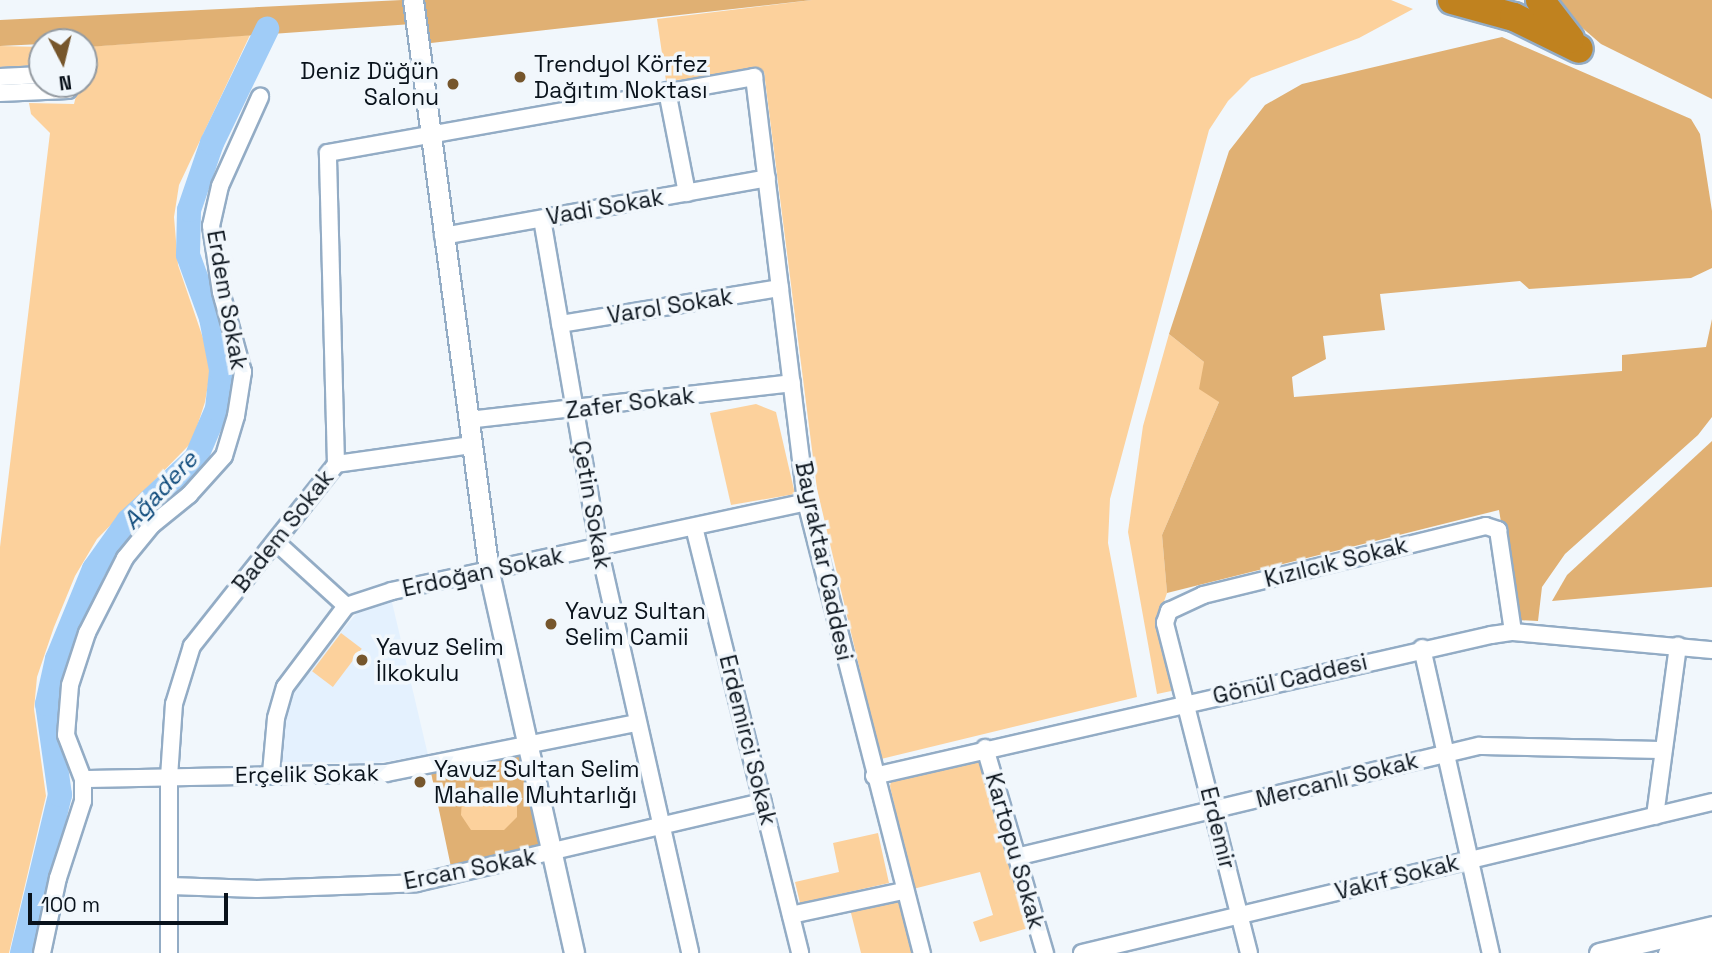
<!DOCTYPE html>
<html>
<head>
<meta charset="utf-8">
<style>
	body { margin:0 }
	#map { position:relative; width:1712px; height:953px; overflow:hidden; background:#f1f7fc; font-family:"Space Grotesk",sans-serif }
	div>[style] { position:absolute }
	.built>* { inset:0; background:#e4f1fe }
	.green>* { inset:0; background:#fcd19c; transform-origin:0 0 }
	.forest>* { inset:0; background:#e0b073 }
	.river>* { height:24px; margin:-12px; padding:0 12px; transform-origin:12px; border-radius:12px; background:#a0ccf7 }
	.roads { filter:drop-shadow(2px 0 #93acc5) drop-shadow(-2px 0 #93acc5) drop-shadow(0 2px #93acc5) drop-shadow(0 -2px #93acc5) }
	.minor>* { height:16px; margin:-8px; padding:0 8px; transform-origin:8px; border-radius:8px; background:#fff }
	.tertiary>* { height:19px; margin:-9.5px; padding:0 9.5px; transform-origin:9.5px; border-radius:9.5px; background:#fff }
	.motorway>* { height:28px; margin:-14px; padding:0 14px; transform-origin:14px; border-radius:14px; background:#c0821f }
	.dots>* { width:19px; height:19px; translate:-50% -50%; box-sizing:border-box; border:4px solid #f1f7fc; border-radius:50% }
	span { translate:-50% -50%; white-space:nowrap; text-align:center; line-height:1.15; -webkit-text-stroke:7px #f1f7fc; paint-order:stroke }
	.poi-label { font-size:23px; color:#09121b }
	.left { translate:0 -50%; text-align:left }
	.right { translate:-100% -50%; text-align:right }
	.street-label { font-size:23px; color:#09121b }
	.water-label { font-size:24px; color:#0e4a7b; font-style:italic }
	.north { position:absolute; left:28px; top:28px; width:70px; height:70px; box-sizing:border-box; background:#f1f7fc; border:2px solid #949ba2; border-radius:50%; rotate:173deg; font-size:19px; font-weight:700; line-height:28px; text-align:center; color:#09121b }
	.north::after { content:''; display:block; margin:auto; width:24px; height:32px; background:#76562c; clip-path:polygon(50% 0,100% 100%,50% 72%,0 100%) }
	.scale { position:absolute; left:28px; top:893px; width:200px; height:32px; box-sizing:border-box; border:4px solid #09121b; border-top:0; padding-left:9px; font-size:21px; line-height:24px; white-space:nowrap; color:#09121b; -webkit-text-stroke:5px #f1f7fc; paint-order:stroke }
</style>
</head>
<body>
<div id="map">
	<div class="built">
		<i style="clip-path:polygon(391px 598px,428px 755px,375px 763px,281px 762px,285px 709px,295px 686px,362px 607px)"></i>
	</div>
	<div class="green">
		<i style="clip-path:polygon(812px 0,1391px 0,1413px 9px,1359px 38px,1251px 78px,1228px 101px,1209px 130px,1110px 499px,1108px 543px,1137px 697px,881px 759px,817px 489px,764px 72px,666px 81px,657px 19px)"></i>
		<i style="clip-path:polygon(250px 35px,179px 185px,174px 217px,178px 265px,204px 341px,210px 373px,205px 402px,192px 442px,97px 539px,75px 576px,54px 627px,37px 677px,34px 709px,46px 796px,9px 953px,0 953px,0 547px,50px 133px,31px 114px,29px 103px,74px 104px,79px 84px,84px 84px,84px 47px)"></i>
		<i style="clip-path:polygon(0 46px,42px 47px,42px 65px,0 67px)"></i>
		<i style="clip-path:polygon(1169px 334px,1204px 362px,1219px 402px,1162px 535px,1167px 593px,1159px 616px,1176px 690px,1157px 694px,1128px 532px,1143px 426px)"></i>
		<i style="clip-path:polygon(756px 404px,776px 412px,795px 494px,731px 505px,710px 413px)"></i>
		<i style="left:341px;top:633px;width:26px;height:48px;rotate:37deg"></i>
		<i style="left:520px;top:754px;width:95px;height:91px;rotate:77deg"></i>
		<i style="clip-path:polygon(978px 760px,984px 765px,1032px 927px,980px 942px,973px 922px,993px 915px,980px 872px,913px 889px,890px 786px,892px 777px)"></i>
		<i style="clip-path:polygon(878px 833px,889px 883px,800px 903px,795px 882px,839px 872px,833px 843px)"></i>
		<i style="clip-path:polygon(899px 898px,914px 953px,861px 953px,850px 909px)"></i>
	</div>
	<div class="forest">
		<i style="clip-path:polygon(402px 0,812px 0,431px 43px,426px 23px,87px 47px,84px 42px,0 46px,0 20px)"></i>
		<i style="clip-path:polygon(1550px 0,1712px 0,1712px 99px,1601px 44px)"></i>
		<i style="clip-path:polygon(1502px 37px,1691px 119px,1700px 134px,1712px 211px,1712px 268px,1691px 278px,1529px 289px,1520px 281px,1380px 294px,1385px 330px,1323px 336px,1326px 359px,1292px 377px,1294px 397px,1622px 371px,1622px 355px,1706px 347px,1712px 319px,1712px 417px,1698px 435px,1565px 554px,1542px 587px,1538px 621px,1517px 620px,1499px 510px,1167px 593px,1162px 535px,1219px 402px,1199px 389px,1204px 362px,1169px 334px,1229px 151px,1265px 105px,1302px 84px)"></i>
		<i style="clip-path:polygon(1712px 441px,1712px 587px,1552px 601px,1567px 575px)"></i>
		<i style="clip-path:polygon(evenodd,520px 754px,541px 847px,451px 867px,431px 772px,520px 754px,499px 786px,517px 801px,517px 817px,504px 830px,471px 830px,461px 815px,462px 799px,480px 787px,499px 786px)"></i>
	</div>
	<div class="river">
		<i style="left:22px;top:953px;width:163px;rotate:-76.5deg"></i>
		<i style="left:60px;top:795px;width:92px;rotate:-98.1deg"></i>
		<i style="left:47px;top:704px;width:46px;rotate:-77.5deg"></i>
		<i style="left:57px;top:659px;width:97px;rotate:-67.7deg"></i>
		<i style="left:94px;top:569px;width:59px;rotate:-54.7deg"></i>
		<i style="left:128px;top:521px;width:93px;rotate:-42.8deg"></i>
		<i style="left:196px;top:458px;width:53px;rotate:-66.8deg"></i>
		<i style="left:217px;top:409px;width:39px;rotate:-84deg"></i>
		<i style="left:221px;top:370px;width:53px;rotate:-100.9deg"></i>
		<i style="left:211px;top:318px;width:67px;rotate:-110.1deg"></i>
		<i style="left:188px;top:255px;width:45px;rotate:-88.7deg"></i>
		<i style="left:189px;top:210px;width:71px;rotate:-71.1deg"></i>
		<i style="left:212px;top:143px;width:127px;rotate:-64.2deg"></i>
	</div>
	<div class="roads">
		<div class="minor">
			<i style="left:0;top:77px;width:42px;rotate:-2.7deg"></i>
			<i style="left:667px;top:91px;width:104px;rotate:78.9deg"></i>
			<i style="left:0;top:93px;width:68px;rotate:-2.5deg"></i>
			<i style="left:68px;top:90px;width:7px;rotate:-56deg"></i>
			<i style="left:542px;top:219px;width:334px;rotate:80.2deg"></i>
			<i style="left:599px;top:548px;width:415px;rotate:77.3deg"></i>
			<i style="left:443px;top:236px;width:329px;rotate:-10.1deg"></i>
			<i style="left:560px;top:324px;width:223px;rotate:-9.3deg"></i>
			<i style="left:468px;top:420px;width:326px;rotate:-6.5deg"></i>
			<i style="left:336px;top:464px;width:136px;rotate:-8deg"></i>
			<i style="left:694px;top:527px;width:439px;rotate:76deg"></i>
			<i style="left:276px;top:542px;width:95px;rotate:42.4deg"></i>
			<i style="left:1422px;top:648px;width:313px;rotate:77.3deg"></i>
			<i style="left:985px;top:748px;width:214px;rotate:73.7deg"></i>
			<i style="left:271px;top:773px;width:55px;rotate:-84.8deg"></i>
			<i style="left:276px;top:718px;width:32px;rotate:-74deg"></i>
			<i style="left:285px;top:687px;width:101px;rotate:-53deg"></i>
			<i style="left:346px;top:606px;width:48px;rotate:-18.1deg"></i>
			<i style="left:392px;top:591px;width:423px;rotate:-12.1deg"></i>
			<i style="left:874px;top:776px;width:633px;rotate:-12.87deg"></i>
			<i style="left:1491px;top:635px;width:22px;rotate:-8deg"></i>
			<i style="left:1513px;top:632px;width:200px;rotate:5.2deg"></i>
			<i style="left:83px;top:779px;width:303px;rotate:-1.1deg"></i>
			<i style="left:386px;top:773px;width:256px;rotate:-11.3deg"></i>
			<i style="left:1655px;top:816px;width:172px;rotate:-82.3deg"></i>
			<i style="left:1016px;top:857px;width:477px;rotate:-13.5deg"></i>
			<i style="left:1480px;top:746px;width:183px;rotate:1.3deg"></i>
			<i style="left:171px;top:886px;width:86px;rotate:2deg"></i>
			<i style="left:257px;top:889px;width:160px;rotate:-2.1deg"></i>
			<i style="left:417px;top:883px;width:355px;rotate:-13.2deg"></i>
			<i style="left:791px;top:915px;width:115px;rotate:-12.1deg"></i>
			<i style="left:42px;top:953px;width:77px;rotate:-78deg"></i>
			<i style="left:58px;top:878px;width:81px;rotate:-72deg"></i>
			<i style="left:83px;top:801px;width:22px;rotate:-90deg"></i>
			<i style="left:83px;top:779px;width:47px;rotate:-111.1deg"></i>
			<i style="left:66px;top:735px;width:50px;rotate:-85.4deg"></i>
			<i style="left:70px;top:685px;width:55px;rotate:-71.9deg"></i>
			<i style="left:87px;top:633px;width:84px;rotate:-63.1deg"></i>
			<i style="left:125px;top:558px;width:43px;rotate:-50.7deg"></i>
			<i style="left:152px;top:525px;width:48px;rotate:-39deg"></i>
			<i style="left:189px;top:495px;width:52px;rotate:-48.1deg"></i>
			<i style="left:224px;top:456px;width:42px;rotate:-73.3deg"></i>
			<i style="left:236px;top:416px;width:45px;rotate:-81deg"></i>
			<i style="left:243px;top:372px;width:83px;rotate:-105.4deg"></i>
			<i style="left:221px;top:292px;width:67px;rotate:-98.6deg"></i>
			<i style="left:211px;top:226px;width:41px;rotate:-77.3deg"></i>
			<i style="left:220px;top:186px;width:98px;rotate:-65.8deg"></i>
			<i style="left:169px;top:953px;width:176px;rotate:-90deg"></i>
			<i style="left:169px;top:777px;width:73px;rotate:-86.1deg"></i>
			<i style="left:174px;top:704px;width:61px;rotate:-72.8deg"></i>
			<i style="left:192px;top:646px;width:232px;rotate:-51.6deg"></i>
			<i style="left:336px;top:464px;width:311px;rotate:-91.5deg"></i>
			<i style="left:328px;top:153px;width:433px;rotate:-10.1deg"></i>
			<i style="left:754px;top:77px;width:428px;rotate:83deg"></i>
			<i style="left:806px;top:502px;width:466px;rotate:75.6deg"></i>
			<i style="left:1082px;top:953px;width:648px;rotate:-13.48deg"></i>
			<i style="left:1249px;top:953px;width:341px;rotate:-104.3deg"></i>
			<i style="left:1165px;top:623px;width:13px;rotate:-72deg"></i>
			<i style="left:1169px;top:611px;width:38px;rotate:-25deg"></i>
			<i style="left:1203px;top:595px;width:291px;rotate:-13.7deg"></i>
			<i style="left:1486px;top:526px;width:13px;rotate:18deg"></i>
			<i style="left:1498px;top:530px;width:103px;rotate:81.6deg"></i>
		</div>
		<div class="tertiary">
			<i style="left:413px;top:0;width:577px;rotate:82.43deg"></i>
			<i style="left:489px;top:572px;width:390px;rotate:77.4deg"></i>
			<i style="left:1599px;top:953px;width:116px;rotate:-13.4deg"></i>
			<i style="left:1668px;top:953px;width:45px;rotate:-12.8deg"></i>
		</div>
		<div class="motorway">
			<i style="left:1452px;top:0;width:64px;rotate:15.3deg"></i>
			<i style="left:1514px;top:17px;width:72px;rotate:26.2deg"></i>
			<i style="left:1540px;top:0;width:49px;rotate:52.4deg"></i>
		</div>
	</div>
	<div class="dots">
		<i style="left:520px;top:77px;background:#76562c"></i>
		<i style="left:453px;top:84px;background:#76562c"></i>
		<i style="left:551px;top:624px;background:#76562c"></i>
		<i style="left:362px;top:660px;background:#76562c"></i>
		<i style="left:420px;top:782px;background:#76562c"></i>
	</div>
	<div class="poi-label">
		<span class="left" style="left:534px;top:77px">Trendyol Körfez<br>Dağıtım Noktası</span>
		<span class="right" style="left:439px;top:84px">Deniz Düğün<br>Salonu</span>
		<span class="left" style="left:565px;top:624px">Yavuz Sultan<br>Selim Camii</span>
		<span class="left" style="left:376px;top:660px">Yavuz Selim<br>İlkokulu</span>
		<span class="left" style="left:434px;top:782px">Yavuz Sultan Selim<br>Mahalle Muhtarlığı</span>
	</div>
	<div class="street-label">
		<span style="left:605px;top:207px;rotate:-10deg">Vadi Sokak</span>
		<span style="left:227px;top:300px;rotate:80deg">Erdem Sokak</span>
		<span style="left:670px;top:306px;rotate:-9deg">Varol Sokak</span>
		<span style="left:630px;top:403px;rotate:-7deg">Zafer Sokak</span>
		<span style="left:592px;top:505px;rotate:80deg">Çetin Sokak</span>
		<span style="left:283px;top:531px;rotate:-52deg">Badem Sokak</span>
		<span style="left:824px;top:561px;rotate:78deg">Bayraktar Caddesi</span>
		<span style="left:1336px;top:562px;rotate:-14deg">Kızılcık Sokak</span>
		<span style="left:483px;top:572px;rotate:-12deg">Erdoğan Sokak</span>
		<span style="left:1290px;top:679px;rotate:-13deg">Gönül Caddesi</span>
		<span style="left:748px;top:740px;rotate:76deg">Erdemirci Sokak</span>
		<span style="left:307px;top:774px;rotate:-1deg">Erçelik Sokak</span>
		<span style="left:1337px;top:780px;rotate:-14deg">Mercanlı Sokak</span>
		<span style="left:1218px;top:828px;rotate:76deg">Erdemir</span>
		<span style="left:1015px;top:851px;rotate:74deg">Kartopu Sokak</span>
		<span style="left:470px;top:869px;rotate:-11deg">Ercan Sokak</span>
		<span style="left:1397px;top:877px;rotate:-14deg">Vakıf Sokak</span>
	</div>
	<div class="water-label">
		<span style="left:160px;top:490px;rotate:-47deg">Ağadere</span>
	</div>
	<div class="north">N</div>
	<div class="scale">100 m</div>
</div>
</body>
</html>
